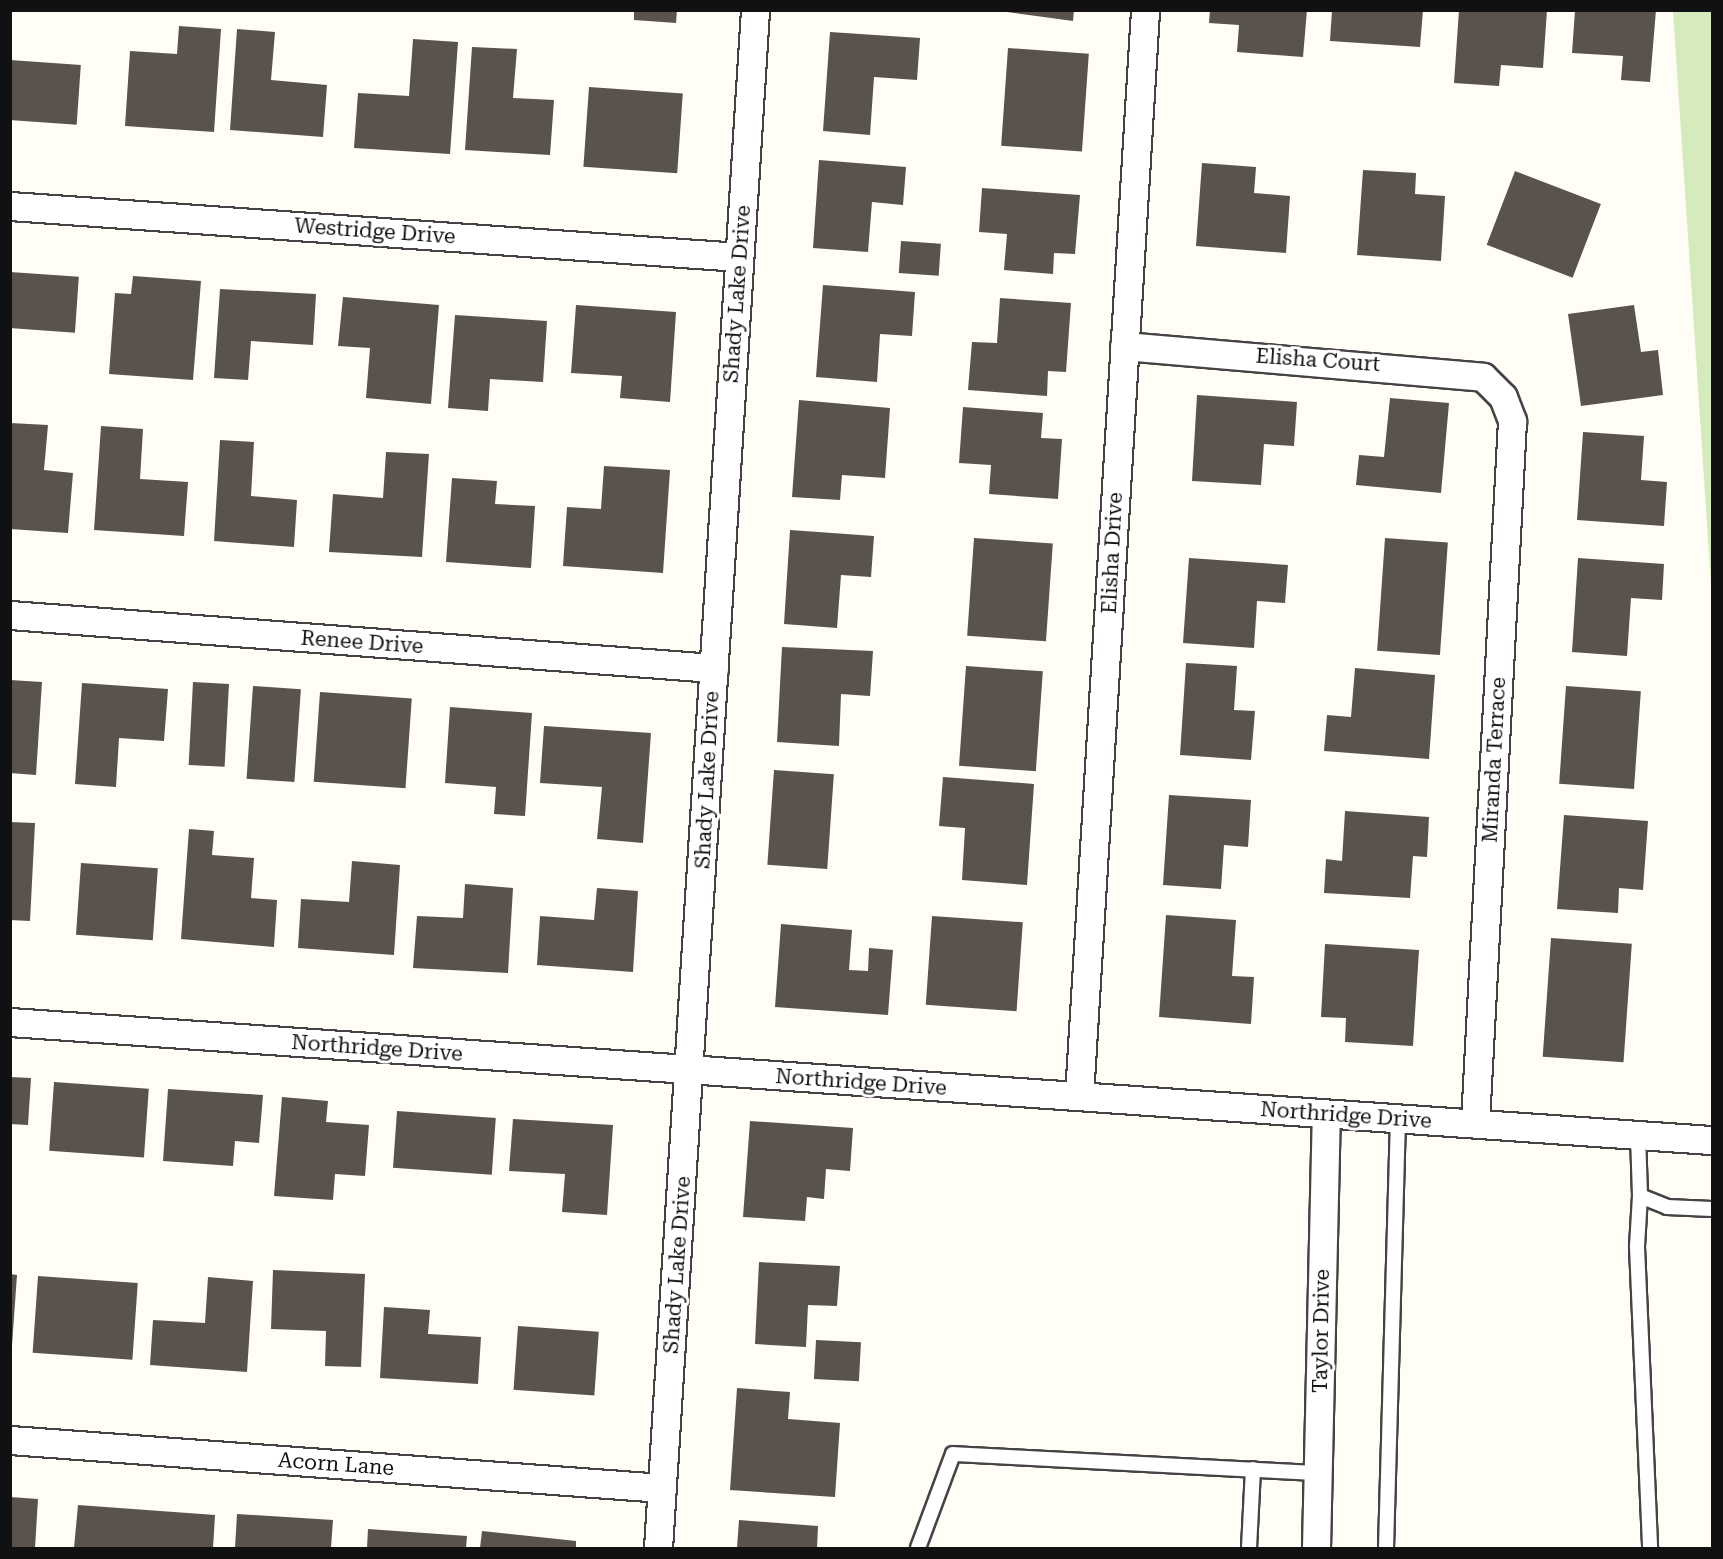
<!DOCTYPE html>
<html>
<head>
<meta charset="utf-8">
<style>
	body { margin:0 }
	#map { position:relative; width:1723px; height:1559px; overflow:hidden; background:#fffdf5; font-family:"Roboto Serif",serif }
	div>[style] { position:absolute }
	.green>* { inset:0; background:#d5ebbd }
	.building>* { inset:0; background:#5a524d; transform-origin:0 0 }
	.roads { filter:drop-shadow(2px 0 #444) drop-shadow(-2px 0 #444) drop-shadow(0 2px #444) drop-shadow(0 -2px #444) }
	.service>* { height:14px; margin:-7px; padding:0 7px; transform-origin:7px; border-radius:7px; background:#fff }
	.minor>* { height:27px; margin:-13.5px; padding:0 13.5px; transform-origin:13.5px; border-radius:13.5px; background:#fff }
	span { translate:-50% -50%; white-space:nowrap; text-align:center; line-height:1.15; -webkit-text-stroke:6px #fff; paint-order:stroke }
	.street-label { font-size:21px; color:#111 }
	.frame { position:absolute; inset:0; border:12px solid #111; pointer-events:none }
</style>
</head>
<body>
<div id="map">
	<div class="green">
		<i style="clip-path:polygon(1673px 11px,1712px 11px,1712px 599px)"></i>
	</div>
	<div class="building">
		<i style="clip-path:polygon(634px 10px,677px 10px,676px 23px,634px 20px)"></i>
		<i style="clip-path:polygon(992px 10px,1074px 10px,1073px 21px)"></i>
		<i style="clip-path:polygon(1210px 10px,1307px 10px,1303px 57px,1237px 52px,1239px 25px,1209px 23px)"></i>
		<i style="clip-path:polygon(1332px 10px,1423px 10px,1420px 47px,1330px 41px)"></i>
		<i style="clip-path:polygon(1459px 10px,1547px 10px,1543px 68px,1501px 65px,1499px 86px,1454px 83px)"></i>
		<i style="clip-path:polygon(1575px 10px,1656px 10px,1650px 82px,1621px 80px,1623px 56px,1572px 53px)"></i>
		<i style="clip-path:polygon(179px 26px,221px 29px,214px 132px,125px 126px,130px 51px,177px 54px)"></i>
		<i style="clip-path:polygon(237px 29px,275px 32px,271px 80px,327px 85px,323px 137px,230px 130px)"></i>
		<i style="clip-path:polygon(830px 32px,920px 38px,917px 80px,874px 77px,870px 135px,823px 131px)"></i>
		<i style="clip-path:polygon(413px 39px,458px 42px,450px 154px,354px 148px,358px 93px,409px 96px)"></i>
		<i style="clip-path:polygon(472px 47px,517px 49px,513px 98px,554px 100px,550px 155px,465px 150px)"></i>
		<i style="left:1008px;top:48px;width:81px;height:98px;rotate:4deg"></i>
		<i style="left:10px;top:60px;width:71px;height:60px;rotate:4deg"></i>
		<i style="left:589px;top:87px;width:94px;height:80px;rotate:4deg"></i>
		<i style="clip-path:polygon(819px 160px,906px 167px,903px 205px,872px 202px,868px 252px,813px 248px)"></i>
		<i style="clip-path:polygon(1202px 163px,1256px 167px,1254px 193px,1290px 196px,1286px 253px,1196px 246px)"></i>
		<i style="clip-path:polygon(1363px 170px,1416px 173px,1415px 194px,1445px 196px,1441px 261px,1357px 255px)"></i>
		<i style="left:1515px;top:171px;width:92px;height:79px;rotate:21deg"></i>
		<i style="clip-path:polygon(982px 188px,1080px 195px,1075px 254px,1054px 253px,1053px 274px,1004px 270px,1007px 234px,979px 232px)"></i>
		<i style="left:901px;top:241px;width:40px;height:32px;rotate:4deg"></i>
		<i style="left:10px;top:272px;width:69px;height:56px;rotate:4deg"></i>
		<i style="clip-path:polygon(133px 276px,201px 281px,193px 380px,109px 374px,115px 293px,131px 294px)"></i>
		<i style="clip-path:polygon(823px 285px,915px 292px,912px 336px,880px 334px,877px 382px,816px 377px)"></i>
		<i style="clip-path:polygon(220px 289px,316px 294px,313px 345px,251px 341px,248px 380px,214px 378px)"></i>
		<i style="clip-path:polygon(343px 297px,439px 305px,431px 404px,366px 398px,370px 348px,338px 346px)"></i>
		<i style="clip-path:polygon(1000px 298px,1071px 303px,1066px 372px,1048px 371px,1047px 396px,968px 390px,972px 342px,997px 343px)"></i>
		<i style="clip-path:polygon(576px 305px,676px 312px,670px 402px,620px 398px,622px 376px,571px 373px)"></i>
		<i style="clip-path:polygon(1634px 305px,1641px 352px,1658px 350px,1663px 395px,1581px 406px,1568px 314px)"></i>
		<i style="clip-path:polygon(455px 315px,547px 321px,543px 382px,490px 379px,488px 411px,448px 408px)"></i>
		<i style="clip-path:polygon(1197px 395px,1297px 402px,1294px 446px,1264px 444px,1261px 485px,1192px 481px)"></i>
		<i style="clip-path:polygon(1390px 398px,1449px 403px,1441px 493px,1356px 485px,1359px 455px,1384px 457px)"></i>
		<i style="clip-path:polygon(799px 400px,890px 408px,885px 478px,842px 475px,840px 500px,792px 497px)"></i>
		<i style="clip-path:polygon(963px 407px,1043px 413px,1041px 438px,1062px 439px,1058px 499px,989px 494px,991px 465px,959px 463px)"></i>
		<i style="clip-path:polygon(10px 423px,48px 425px,44px 470px,73px 473px,68px 533px,10px 529px)"></i>
		<i style="clip-path:polygon(101px 426px,143px 429px,140px 479px,188px 482px,184px 536px,94px 530px)"></i>
		<i style="clip-path:polygon(1583px 432px,1644px 436px,1641px 480px,1667px 482px,1664px 526px,1577px 520px)"></i>
		<i style="clip-path:polygon(220px 440px,254px 442px,251px 496px,297px 500px,294px 547px,214px 541px)"></i>
		<i style="clip-path:polygon(386px 452px,429px 454px,422px 557px,329px 552px,333px 494px,383px 498px)"></i>
		<i style="clip-path:polygon(604px 466px,670px 470px,663px 573px,563px 566px,567px 507px,601px 509px)"></i>
		<i style="clip-path:polygon(452px 478px,497px 481px,495px 504px,535px 506px,531px 568px,446px 562px)"></i>
		<i style="clip-path:polygon(790px 530px,874px 536px,871px 577px,841px 575px,837px 628px,784px 624px)"></i>
		<i style="left:974px;top:538px;width:79px;height:98px;rotate:4deg"></i>
		<i style="left:1385px;top:538px;width:63px;height:113px;rotate:4deg"></i>
		<i style="clip-path:polygon(1189px 558px,1288px 565px,1285px 603px,1257px 601px,1254px 648px,1183px 643px)"></i>
		<i style="clip-path:polygon(1578px 558px,1664px 564px,1662px 600px,1631px 598px,1627px 656px,1572px 652px)"></i>
		<i style="clip-path:polygon(782px 647px,873px 651px,870px 696px,841px 694px,839px 746px,777px 742px)"></i>
		<i style="clip-path:polygon(1186px 663px,1237px 666px,1234px 710px,1255px 711px,1251px 760px,1180px 755px)"></i>
		<i style="left:966px;top:666px;width:77px;height:100px;rotate:4deg"></i>
		<i style="clip-path:polygon(1355px 668px,1435px 675px,1429px 759px,1324px 751px,1327px 715px,1351px 717px)"></i>
		<i style="clip-path:polygon(10px 680px,42px 682px,36px 775px,10px 773px)"></i>
		<i style="left:193px;top:682px;width:36px;height:83px;rotate:3deg"></i>
		<i style="clip-path:polygon(82px 683px,168px 689px,164px 741px,119px 738px,116px 787px,75px 784px)"></i>
		<i style="left:253px;top:686px;width:48px;height:93px;rotate:4deg"></i>
		<i style="left:1566px;top:686px;width:75px;height:98px;rotate:4deg"></i>
		<i style="left:320px;top:692px;width:92px;height:90px;rotate:4deg"></i>
		<i style="clip-path:polygon(450px 707px,532px 713px,525px 816px,494px 814px,496px 787px,445px 783px)"></i>
		<i style="clip-path:polygon(544px 726px,651px 733px,643px 843px,597px 839px,602px 787px,540px 783px)"></i>
		<i style="left:774px;top:770px;width:60px;height:95px;rotate:4deg"></i>
		<i style="clip-path:polygon(943px 777px,1034px 784px,1027px 885px,962px 880px,965px 828px,939px 826px)"></i>
		<i style="clip-path:polygon(1169px 795px,1251px 800px,1248px 847px,1224px 845px,1221px 889px,1163px 885px)"></i>
		<i style="clip-path:polygon(1345px 811px,1429px 817px,1427px 857px,1413px 856px,1410px 898px,1324px 893px,1326px 859px,1342px 861px)"></i>
		<i style="clip-path:polygon(1564px 815px,1648px 821px,1643px 890px,1619px 888px,1618px 913px,1557px 909px)"></i>
		<i style="clip-path:polygon(10px 822px,35px 823px,30px 921px,10px 920px)"></i>
		<i style="clip-path:polygon(189px 829px,214px 831px,212px 855px,254px 858px,251px 898px,277px 900px,274px 947px,181px 939px)"></i>
		<i style="clip-path:polygon(352px 861px,400px 865px,394px 955px,298px 948px,301px 899px,349px 902px)"></i>
		<i style="left:81px;top:863px;width:77px;height:72px;rotate:4deg"></i>
		<i style="clip-path:polygon(465px 884px,513px 888px,508px 973px,413px 968px,417px 916px,463px 918px)"></i>
		<i style="clip-path:polygon(597px 888px,638px 891px,633px 972px,537px 965px,540px 916px,594px 920px)"></i>
		<i style="clip-path:polygon(1166px 915px,1236px 920px,1232px 976px,1254px 977px,1251px 1024px,1159px 1017px)"></i>
		<i style="left:932px;top:916px;width:91px;height:89px;rotate:4deg"></i>
		<i style="clip-path:polygon(781px 924px,852px 930px,849px 970px,868px 971px,869px 948px,893px 950px,888px 1015px,775px 1007px)"></i>
		<i style="left:1551px;top:938px;width:81px;height:119px;rotate:4deg"></i>
		<i style="clip-path:polygon(1325px 944px,1419px 950px,1413px 1046px,1345px 1042px,1346px 1018px,1321px 1017px)"></i>
		<i style="clip-path:polygon(10px 1077px,31px 1078px,28px 1125px,10px 1124px)"></i>
		<i style="left:54px;top:1082px;width:95px;height:69px;rotate:4deg"></i>
		<i style="clip-path:polygon(168px 1089px,263px 1095px,259px 1143px,235px 1141px,233px 1166px,163px 1161px)"></i>
		<i style="clip-path:polygon(282px 1097px,328px 1101px,326px 1122px,369px 1125px,365px 1176px,335px 1174px,333px 1200px,274px 1196px)"></i>
		<i style="left:397px;top:1111px;width:99px;height:57px;rotate:4deg"></i>
		<i style="clip-path:polygon(513px 1119px,613px 1125px,607px 1215px,562px 1212px,565px 1174px,509px 1171px)"></i>
		<i style="clip-path:polygon(750px 1121px,853px 1128px,850px 1171px,826px 1169px,824px 1199px,807px 1197px,805px 1221px,743px 1217px)"></i>
		<i style="clip-path:polygon(759px 1262px,840px 1266px,837px 1306px,808px 1305px,806px 1347px,755px 1344px)"></i>
		<i style="clip-path:polygon(273px 1270px,365px 1274px,361px 1367px,325px 1366px,326px 1331px,271px 1329px)"></i>
		<i style="clip-path:polygon(10px 1274px,17px 1275px,12px 1345px,10px 1345px)"></i>
		<i style="left:38px;top:1276px;width:100px;height:77px;rotate:4deg"></i>
		<i style="clip-path:polygon(208px 1277px,253px 1281px,247px 1372px,150px 1365px,153px 1320px,205px 1323px)"></i>
		<i style="clip-path:polygon(384px 1307px,430px 1310px,428px 1334px,481px 1337px,478px 1384px,380px 1378px)"></i>
		<i style="left:518px;top:1326px;width:81px;height:64px;rotate:4deg"></i>
		<i style="left:816px;top:1340px;width:45px;height:39px;rotate:3deg"></i>
		<i style="clip-path:polygon(737px 1388px,790px 1392px,788px 1419px,840px 1423px,835px 1497px,730px 1490px)"></i>
		<i style="clip-path:polygon(10px 1497px,38px 1499px,35px 1548px,10px 1548px)"></i>
		<i style="clip-path:polygon(78px 1505px,215px 1515px,213px 1548px,74px 1548px)"></i>
		<i style="clip-path:polygon(237px 1514px,333px 1520px,331px 1548px,235px 1548px)"></i>
		<i style="clip-path:polygon(739px 1520px,818px 1526px,817px 1548px,737px 1548px)"></i>
		<i style="clip-path:polygon(368px 1529px,467px 1536px,466px 1548px,367px 1548px)"></i>
		<i style="clip-path:polygon(482px 1531px,576px 1541px,576px 1548px,480px 1548px)"></i>
	</div>
	<div class="roads">
		<div class="service">
			<i style="left:1638px;top:1135px;width:61px;rotate:88.1deg"></i>
			<i style="left:1640px;top:1196px;width:29px;rotate:22deg"></i>
			<i style="left:1667px;top:1207px;width:45px;rotate:2.5deg"></i>
			<i style="left:1640px;top:1196px;width:51px;rotate:93.4deg"></i>
			<i style="left:1637px;top:1247px;width:301px;rotate:87.5deg"></i>
			<i style="left:918px;top:1548px;width:100px;rotate:-69.6deg"></i>
			<i style="left:953px;top:1454px;width:365px;rotate:3deg"></i>
			<i style="left:1249px;top:1548px;width:79px;rotate:-87.1deg"></i>
			<i style="left:1386px;top:1548px;width:429px;rotate:-88.4deg"></i>
		</div>
		<div class="minor">
			<i style="left:10px;top:206px;width:731px;rotate:4deg"></i>
			<i style="left:1124px;top:346px;width:360px;rotate:4.9deg"></i>
			<i style="left:1483px;top:377px;width:28px;rotate:45deg"></i>
			<i style="left:1503px;top:397px;width:26px;rotate:69deg"></i>
			<i style="left:1512px;top:421px;width:703px;rotate:93.02deg"></i>
			<i style="left:10px;top:615px;width:706px;rotate:4.31deg"></i>
			<i style="left:10px;top:1022px;width:1706px;rotate:3.97deg"></i>
			<i style="left:1079px;top:1096px;width:1088px;rotate:-86.52deg"></i>
			<i style="left:10px;top:1440px;width:654px;rotate:4.21deg"></i>
			<i style="left:658px;top:1548px;width:1541px;rotate:-86.39deg"></i>
			<i style="left:1316px;top:1548px;width:434px;rotate:-88.7deg"></i>
		</div>
	</div>
	<div class="street-label">
		<span style="left:375px;top:231px;rotate:4deg">Westridge Drive</span>
		<span style="left:737px;top:294px;rotate:-86deg">Shady Lake Drive</span>
		<span style="left:1318px;top:360px;rotate:4deg">Elisha Court</span>
		<span style="left:1112px;top:553px;rotate:-87deg">Elisha Drive</span>
		<span style="left:362px;top:642px;rotate:4deg">Renee Drive</span>
		<span style="left:1494px;top:760px;rotate:-87deg">Miranda Terrace</span>
		<span style="left:707px;top:780px;rotate:-87deg">Shady Lake Drive</span>
		<span style="left:377px;top:1048px;rotate:4deg">Northridge Drive</span>
		<span style="left:861px;top:1082px;rotate:4deg">Northridge Drive</span>
		<span style="left:1346px;top:1115px;rotate:4deg">Northridge Drive</span>
		<span style="left:677px;top:1265px;rotate:-86deg">Shady Lake Drive</span>
		<span style="left:1321px;top:1331px;rotate:-89deg">Taylor Drive</span>
		<span style="left:336px;top:1464px;rotate:4deg">Acorn Lane</span>
	</div>
	<div class="frame"></div>
</div>
</body>
</html>
